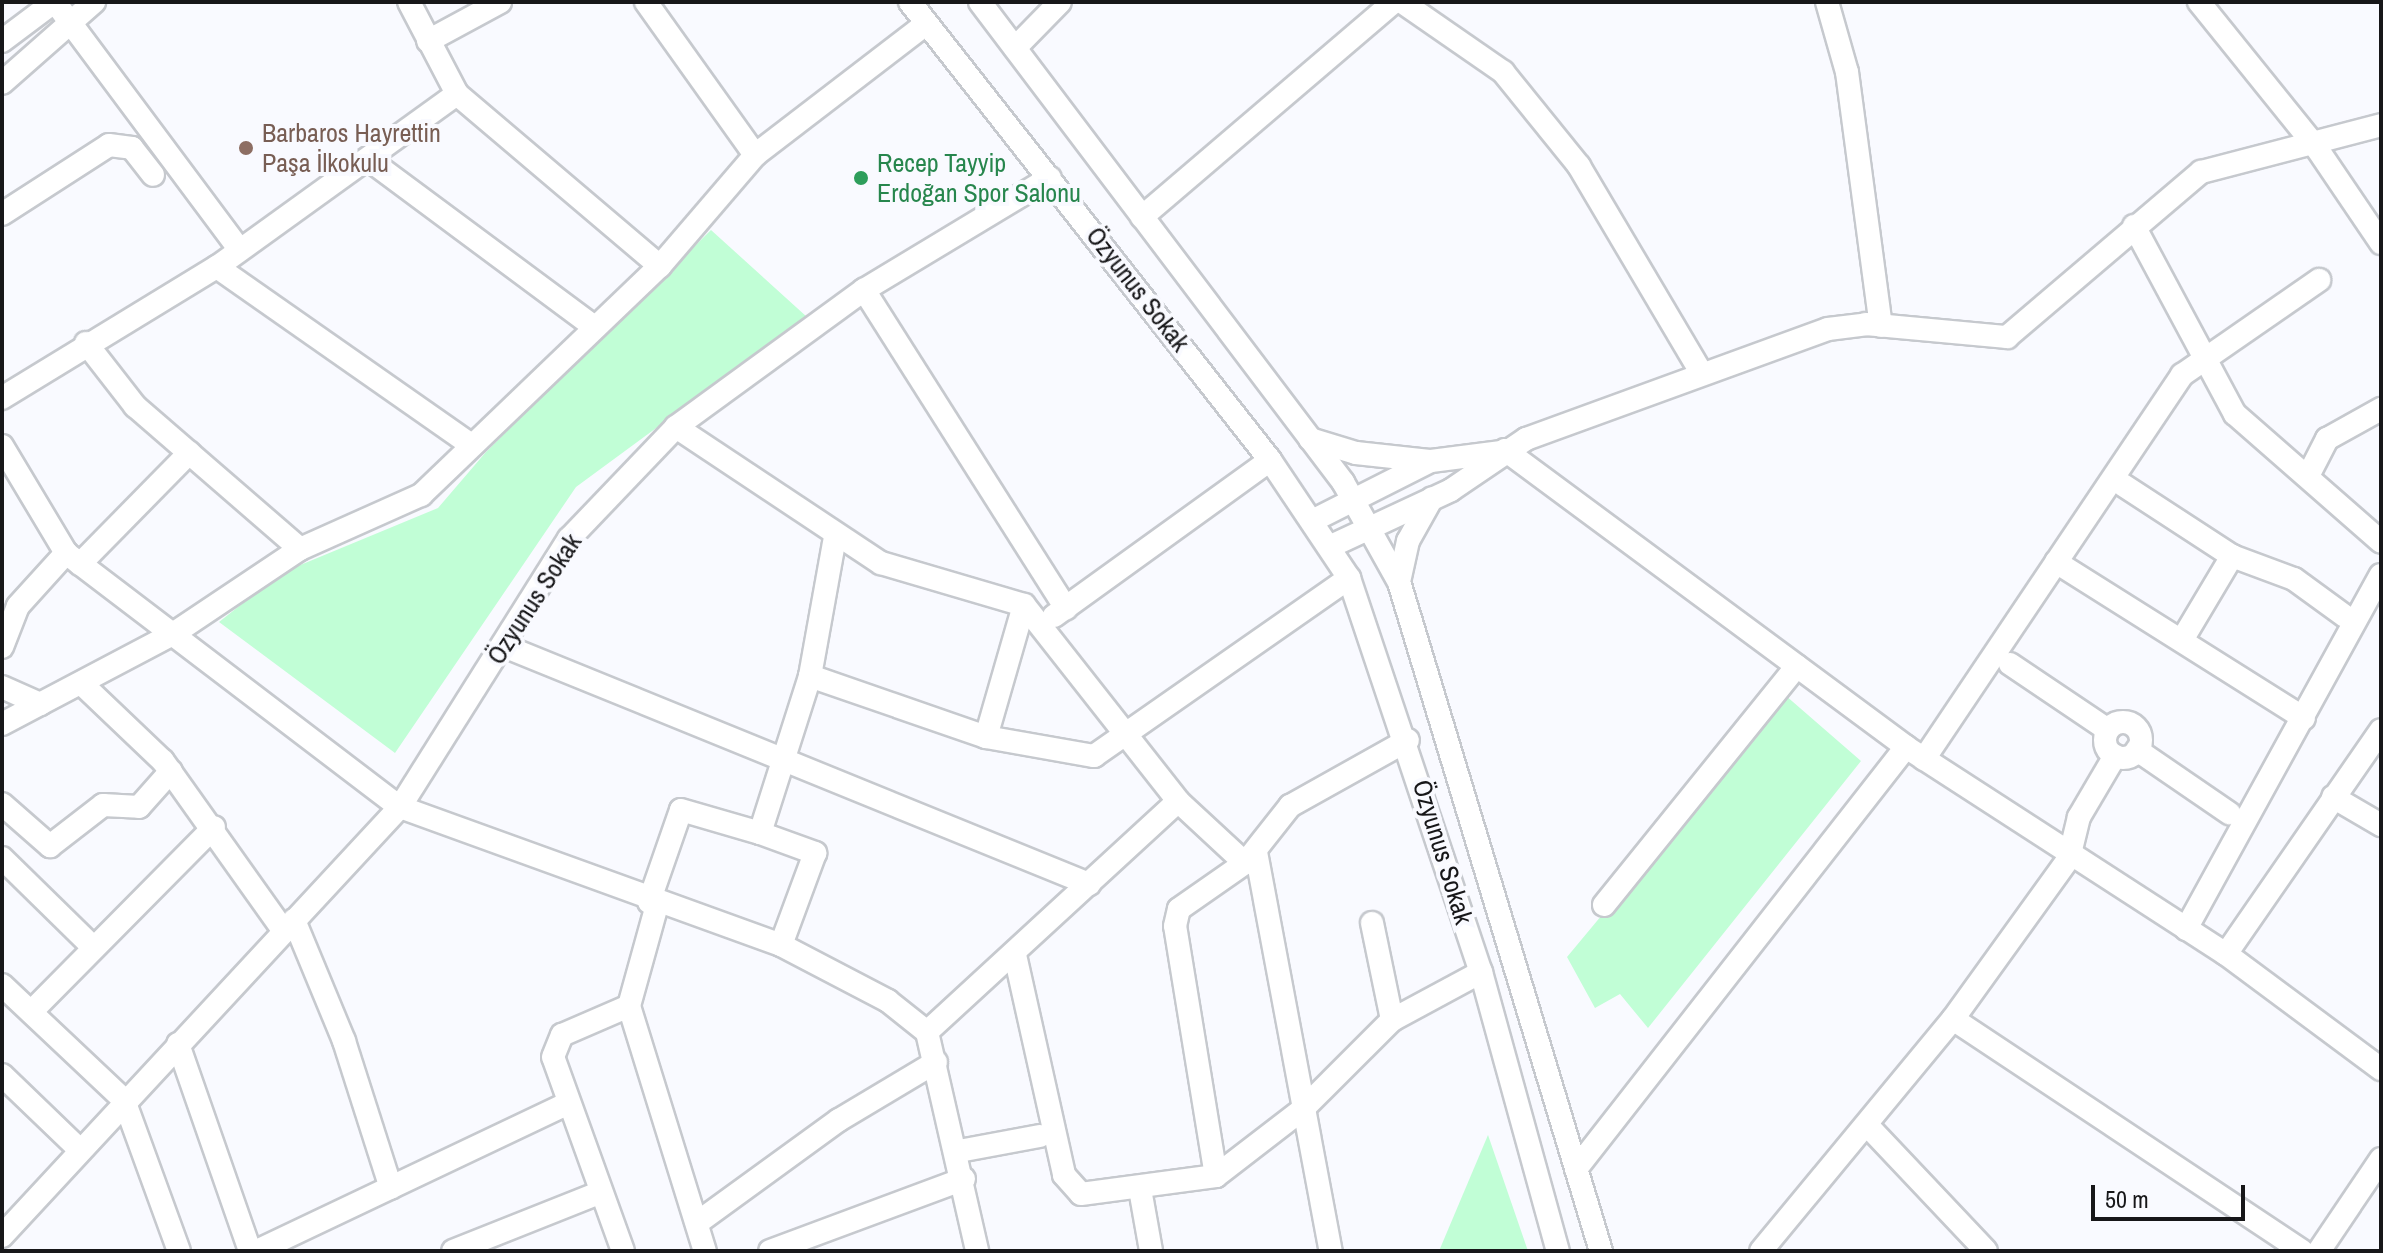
<!DOCTYPE html>
<html>
<head>
<meta charset="utf-8">
<style>
	body { margin:0 }
	#map { position:relative; width:2383px; height:1253px; overflow:hidden; background:#f9faff; font-family:"Archivo Narrow",sans-serif }
	div>[style] { position:absolute }
	.green>* { inset:0; background:#c1fed6 }
	.roads { filter:drop-shadow(2px 0 #c6c9ce) drop-shadow(-2px 0 #c6c9ce) drop-shadow(0 2px #c6c9ce) drop-shadow(0 -2px #c6c9ce) }
	.minor>* { height:22px; margin:-11px; padding:0 11px; transform-origin:11px; border-radius:11px; background:#fff }
	.minor>.ring { margin:-11px; padding:0; box-sizing:content-box; background:none; border:22px solid #fff; border-radius:50% }
	.dots>* { width:22px; height:22px; translate:-50% -50%; box-sizing:border-box; border:4px solid #f9faff; border-radius:50% }
	span { translate:-50% -50%; white-space:nowrap; text-align:center; line-height:1.15; -webkit-text-stroke:8px #f9faff; paint-order:stroke }
	.education-label { font-size:26px; color:#785e54 }
	.left { translate:0 -50%; text-align:left }
	.leisure-label { font-size:26px; color:#27864d }
	.street-label { font-size:26px; color:#171719 }
	.frame { position:absolute; inset:0; border:4px solid #171719; pointer-events:none }
	.scale { position:absolute; left:2091px; top:1185px; width:154px; height:36px; box-sizing:border-box; border:4px solid #171719; border-top:0; padding-left:10px; font-size:24px; line-height:28px; white-space:nowrap; color:#171719; -webkit-text-stroke:6px #f9faff; paint-order:stroke }
</style>
</head>
<body>
<div id="map">
	<div class="green">
		<i style="clip-path:polygon(711px 230px,807px 317px,576px 487px,395px 753px,219px 622px,281px 573px,438px 508px,486px 452px)"></i>
		<i style="clip-path:polygon(1785px 695px,1861px 761px,1648px 1028px,1620px 994px,1595px 1008px,1567px 957px)"></i>
		<i style="clip-path:polygon(1488px 1135px,1528px 1251px,1439px 1251px)"></i>
	</div>
	<div class="roads">
		<div class="minor">
			<i style="left:55px;top:2px;width:309px;rotate:53.3deg"></i>
			<i style="left:409px;top:2px;width:104px;rotate:62.4deg"></i>
			<i style="left:457px;top:94px;width:266px;rotate:40.3deg"></i>
			<i style="left:646px;top:2px;width:188px;rotate:54.5deg"></i>
			<i style="left:910px;top:2px;width:583px;rotate:51.83deg"></i>
			<i style="left:1270px;top:460px;width:142px;rotate:56.2deg"></i>
			<i style="left:1349px;top:578px;width:416px;rotate:71.5deg"></i>
			<i style="left:1481px;top:972px;width:289px;rotate:74.6deg"></i>
			<i style="left:980px;top:2px;width:602px;rotate:52.9deg"></i>
			<i style="left:1343px;top:482px;width:115px;rotate:60.8deg"></i>
			<i style="left:1399px;top:582px;width:699px;rotate:73.2deg"></i>
			<i style="left:1402px;top:2px;width:123px;rotate:34.7deg"></i>
			<i style="left:1503px;top:72px;width:121px;rotate:51deg"></i>
			<i style="left:1579px;top:166px;width:239px;rotate:59.4deg"></i>
			<i style="left:1827px;top:2px;width:73px;rotate:74.1deg"></i>
			<i style="left:1847px;top:72px;width:256px;rotate:82.4deg"></i>
			<i style="left:2199px;top:2px;width:186px;rotate:51.1deg"></i>
			<i style="left:2316px;top:147px;width:116px;rotate:55.9deg"></i>
			<i style="left:2px;top:41px;width:65px;rotate:-36.9deg"></i>
			<i style="left:428px;top:41px;width:82px;rotate:-28.4deg"></i>
			<i style="left:1015px;top:48px;width:64px;rotate:-45.6deg"></i>
			<i style="left:2px;top:83px;width:123px;rotate:-41.4deg"></i>
			<i style="left:368px;top:159px;width:280px;rotate:36.6deg"></i>
			<i style="left:2px;top:214px;width:127px;rotate:-32.8deg"></i>
			<i style="left:109px;top:145px;width:23px;rotate:7deg"></i>
			<i style="left:132px;top:148px;width:34px;rotate:52deg"></i>
			<i style="left:1142px;top:217px;width:331px;rotate:-40.5deg"></i>
			<i style="left:2134px;top:226px;width:213px;rotate:61.8deg"></i>
			<i style="left:2235px;top:414px;width:194px;rotate:41.2deg"></i>
			<i style="left:217px;top:267px;width:309px;rotate:35deg"></i>
			<i style="left:864px;top:290px;width:377px;rotate:57.6deg"></i>
			<i style="left:86px;top:343px;width:80px;rotate:52.1deg"></i>
			<i style="left:135px;top:406px;width:218px;rotate:40.9deg"></i>
			<i style="left:2px;top:398px;width:252px;rotate:-31.4deg"></i>
			<i style="left:217px;top:267px;width:296px;rotate:-35.8deg"></i>
			<i style="left:676px;top:427px;width:246px;rotate:33.6deg"></i>
			<i style="left:881px;top:563px;width:149px;rotate:16.4deg"></i>
			<i style="left:1024px;top:605px;width:249px;rotate:51.8deg"></i>
			<i style="left:1310px;top:439px;width:48px;rotate:16.9deg"></i>
			<i style="left:1356px;top:453px;width:74px;rotate:6.2deg"></i>
			<i style="left:2px;top:446px;width:125px;rotate:59.1deg"></i>
			<i style="left:66px;top:553px;width:420px;rotate:37.3deg"></i>
			<i style="left:400px;top:807px;width:405px;rotate:19.9deg"></i>
			<i style="left:781px;top:945px;width:121px;rotate:27.6deg"></i>
			<i style="left:888px;top:1001px;width:50px;rotate:38.5deg"></i>
			<i style="left:927px;top:1032px;width:225px;rotate:77.1deg"></i>
			<i style="left:1505px;top:450px;width:499px;rotate:36.5deg"></i>
			<i style="left:1906px;top:747px;width:381px;rotate:32.9deg"></i>
			<i style="left:2226px;top:954px;width:193px;rotate:36.6deg"></i>
			<i style="left:2308px;top:476px;width:42px;rotate:-62.8deg"></i>
			<i style="left:2327px;top:439px;width:62px;rotate:-29.1deg"></i>
			<i style="left:2123px;top:485px;width:130px;rotate:33.1deg"></i>
			<i style="left:1312px;top:521px;width:133px;rotate:-26.8deg"></i>
			<i style="left:1431px;top:461px;width:71px;rotate:-7.3deg"></i>
			<i style="left:1329px;top:547px;width:135px;rotate:-25deg"></i>
			<i style="left:1451px;top:490px;width:91px;rotate:-34.2deg"></i>
			<i style="left:1526px;top:439px;width:321px;rotate:-20deg"></i>
			<i style="left:1828px;top:329px;width:38px;rotate:-7deg"></i>
			<i style="left:1866px;top:324px;width:142px;rotate:5.3deg"></i>
			<i style="left:2007px;top:337px;width:255px;rotate:-40.4deg"></i>
			<i style="left:2201px;top:172px;width:186px;rotate:-14.6deg"></i>
			<i style="left:2056px;top:562px;width:293px;rotate:32.2deg"></i>
			<i style="left:80px;top:564px;width:156px;rotate:-45.5deg"></i>
			<i style="left:1399px;top:582px;width:42px;rotate:-77.6deg"></i>
			<i style="left:1408px;top:541px;width:49px;rotate:-60.8deg"></i>
			<i style="left:1054px;top:616px;width:266px;rotate:-35.8deg"></i>
			<i style="left:2182px;top:640px;width:98px;rotate:-59.2deg"></i>
			<i style="left:2232px;top:556px;width:66px;rotate:20.4deg"></i>
			<i style="left:2294px;top:579px;width:63px;rotate:36deg"></i>
			<i style="left:504px;top:646px;width:632px;rotate:22.14deg"></i>
			<i style="left:2px;top:647px;width:44px;rotate:-68.7deg"></i>
			<i style="left:18px;top:606px;width:72px;rotate:-47.8deg"></i>
			<i style="left:2010px;top:664px;width:118px;rotate:34deg"></i>
			<i style="left:810px;top:676px;width:186px;rotate:19.1deg"></i>
			<i style="left:986px;top:737px;width:110px;rotate:10deg"></i>
			<i style="left:1094px;top:756px;width:311px;rotate:-34.9deg"></i>
			<i style="left:81px;top:683px;width:113px;rotate:43.6deg"></i>
			<i style="left:163px;top:761px;width:209px;rotate:54.6deg"></i>
			<i style="left:2px;top:687px;width:42px;rotate:24.1deg"></i>
			<i class="ring" style="left:2105px;top:722px;width:14px;height:14px"></i>
			<i style="left:2px;top:724px;width:193px;rotate:-27.8deg"></i>
			<i style="left:173px;top:634px;width:153px;rotate:-33.8deg"></i>
			<i style="left:300px;top:549px;width:133px;rotate:-24.1deg"></i>
			<i style="left:421px;top:495px;width:331px;rotate:-43.8deg"></i>
			<i style="left:660px;top:266px;width:146px;rotate:-49.4deg"></i>
			<i style="left:755px;top:155px;width:215px;rotate:-37.5deg"></i>
			<i style="left:986px;top:737px;width:137px;rotate:-73.9deg"></i>
			<i style="left:2137px;top:750px;width:112px;rotate:34.4deg"></i>
			<i style="left:1924px;top:759px;width:463px;rotate:-56.1deg"></i>
			<i style="left:2182px;top:375px;width:167px;rotate:-34.7deg"></i>
			<i style="left:2333px;top:797px;width:56px;rotate:30.3deg"></i>
			<i style="left:2px;top:804px;width:64px;rotate:41.2deg"></i>
			<i style="left:50px;top:846px;width:67px;rotate:-37.7deg"></i>
			<i style="left:103px;top:805px;width:36px;rotate:3deg"></i>
			<i style="left:139px;top:807px;width:48px;rotate:-48.4deg"></i>
			<i style="left:760px;top:833px;width:165px;rotate:-72.3deg"></i>
			<i style="left:810px;top:676px;width:141px;rotate:-79.8deg"></i>
			<i style="left:1256px;top:852px;width:406px;rotate:79.4deg"></i>
			<i style="left:2px;top:858px;width:127px;rotate:44.4deg"></i>
			<i style="left:649px;top:902px;width:97px;rotate:-70.8deg"></i>
			<i style="left:681px;top:810px;width:82px;rotate:16.2deg"></i>
			<i style="left:760px;top:833px;width:59px;rotate:20deg"></i>
			<i style="left:815px;top:853px;width:98px;rotate:110.3deg"></i>
			<i style="left:657px;top:905px;width:105px;rotate:105.5deg"></i>
			<i style="left:629px;top:1006px;width:257px;rotate:72.8deg"></i>
			<i style="left:1604px;top:905px;width:307px;rotate:-51.1deg"></i>
			<i style="left:294px;top:920px;width:131px;rotate:67.5deg"></i>
			<i style="left:344px;top:1041px;width:154px;rotate:72.3deg"></i>
			<i style="left:1372px;top:923px;width:99px;rotate:78.3deg"></i>
			<i style="left:2186px;top:929px;width:404px;rotate:-61.2deg"></i>
			<i style="left:2226px;top:954px;width:272px;rotate:-55.3deg"></i>
			<i style="left:1015px;top:955px;width:225px;rotate:77.4deg"></i>
			<i style="left:1064px;top:1175px;width:25px;rotate:48deg"></i>
			<i style="left:1081px;top:1194px;width:136px;rotate:-7.6deg"></i>
			<i style="left:1216px;top:1176px;width:110px;rotate:-37.6deg"></i>
			<i style="left:1303px;top:1109px;width:126px;rotate:-45deg"></i>
			<i style="left:1392px;top:1020px;width:101px;rotate:-28.3deg"></i>
			<i style="left:2px;top:985px;width:168px;rotate:43.3deg"></i>
			<i style="left:124px;top:1100px;width:161px;rotate:70deg"></i>
			<i style="left:31px;top:1012px;width:260px;rotate:-45.3deg"></i>
			<i style="left:1953px;top:1019px;width:419px;rotate:33.6deg"></i>
			<i style="left:927px;top:1032px;width:341px;rotate:-42.6deg"></i>
			<i style="left:1178px;top:801px;width:91px;rotate:42.8deg"></i>
			<i style="left:178px;top:1044px;width:219px;rotate:70.8deg"></i>
			<i style="left:2px;top:1075px;width:108px;rotate:43.9deg"></i>
			<i style="left:1867px;top:1125px;width:173px;rotate:46.6deg"></i>
			<i style="left:959px;top:1151px;width:82px;rotate:-10.5deg"></i>
			<i style="left:1576px;top:1169px;width:536px;rotate:-51.97deg"></i>
			<i style="left:1216px;top:1176px;width:253px;rotate:-99.3deg"></i>
			<i style="left:1175px;top:926px;width:17px;rotate:-77deg"></i>
			<i style="left:1179px;top:909px;width:80px;rotate:-34.9deg"></i>
			<i style="left:1245px;top:863px;width:73px;rotate:-51.7deg"></i>
			<i style="left:1290px;top:806px;width:135px;rotate:-29.2deg"></i>
			<i style="left:1140px;top:1189px;width:63px;rotate:79.9deg"></i>
			<i style="left:697px;top:1223px;width:175px;rotate:-36deg"></i>
			<i style="left:839px;top:1120px;width:113px;rotate:-30.9deg"></i>
			<i style="left:2px;top:1236px;width:585px;rotate:-47.15deg"></i>
			<i style="left:400px;top:807px;width:317px;rotate:-57.8deg"></i>
			<i style="left:569px;top:539px;width:155px;rotate:-46.3deg"></i>
			<i style="left:676px;top:427px;width:233px;rotate:-36.1deg"></i>
			<i style="left:864px;top:290px;width:217px;rotate:-31.1deg"></i>
			<i style="left:257px;top:1251px;width:342px;rotate:-25.4deg"></i>
			<i style="left:453px;top:1251px;width:159px;rotate:-21.7deg"></i>
			<i style="left:623px;top:1251px;width:206px;rotate:-109.8deg"></i>
			<i style="left:553px;top:1057px;width:24px;rotate:-68deg"></i>
			<i style="left:562px;top:1035px;width:73px;rotate:-23.4deg"></i>
			<i style="left:770px;top:1251px;width:207px;rotate:-20.4deg"></i>
			<i style="left:1761px;top:1251px;width:301px;rotate:-50.4deg"></i>
			<i style="left:1953px;top:1019px;width:198px;rotate:-54.2deg"></i>
			<i style="left:2069px;top:858px;width:42px;rotate:-76.3deg"></i>
			<i style="left:2079px;top:817px;width:71px;rotate:-59.5deg"></i>
			<i style="left:2319px;top:1251px;width:111px;rotate:-56deg"></i>
		</div>
	</div>
	<div class="dots">
		<i style="left:246px;top:148px;background:#8d6e63"></i>
		<i style="left:861px;top:178px;background:#2e9e5b"></i>
	</div>
	<div class="education-label">
		<span class="left" style="left:262px;top:148px">Barbaros Hayrettin<br>Paşa İlkokulu</span>
	</div>
	<div class="leisure-label">
		<span class="left" style="left:877px;top:178px">Recep Tayyip<br>Erdoğan Spor Salonu</span>
	</div>
	<div class="street-label">
		<span style="left:1138px;top:289px;rotate:52deg">Özyunus Sokak</span>
		<span style="left:534px;top:599px;rotate:-57deg">Özyunus Sokak</span>
		<span style="left:1443px;top:852px;rotate:73deg">Özyunus Sokak</span>
	</div>
	<div class="frame"></div>
	<div class="scale">50 m</div>
</div>
</body>
</html>
